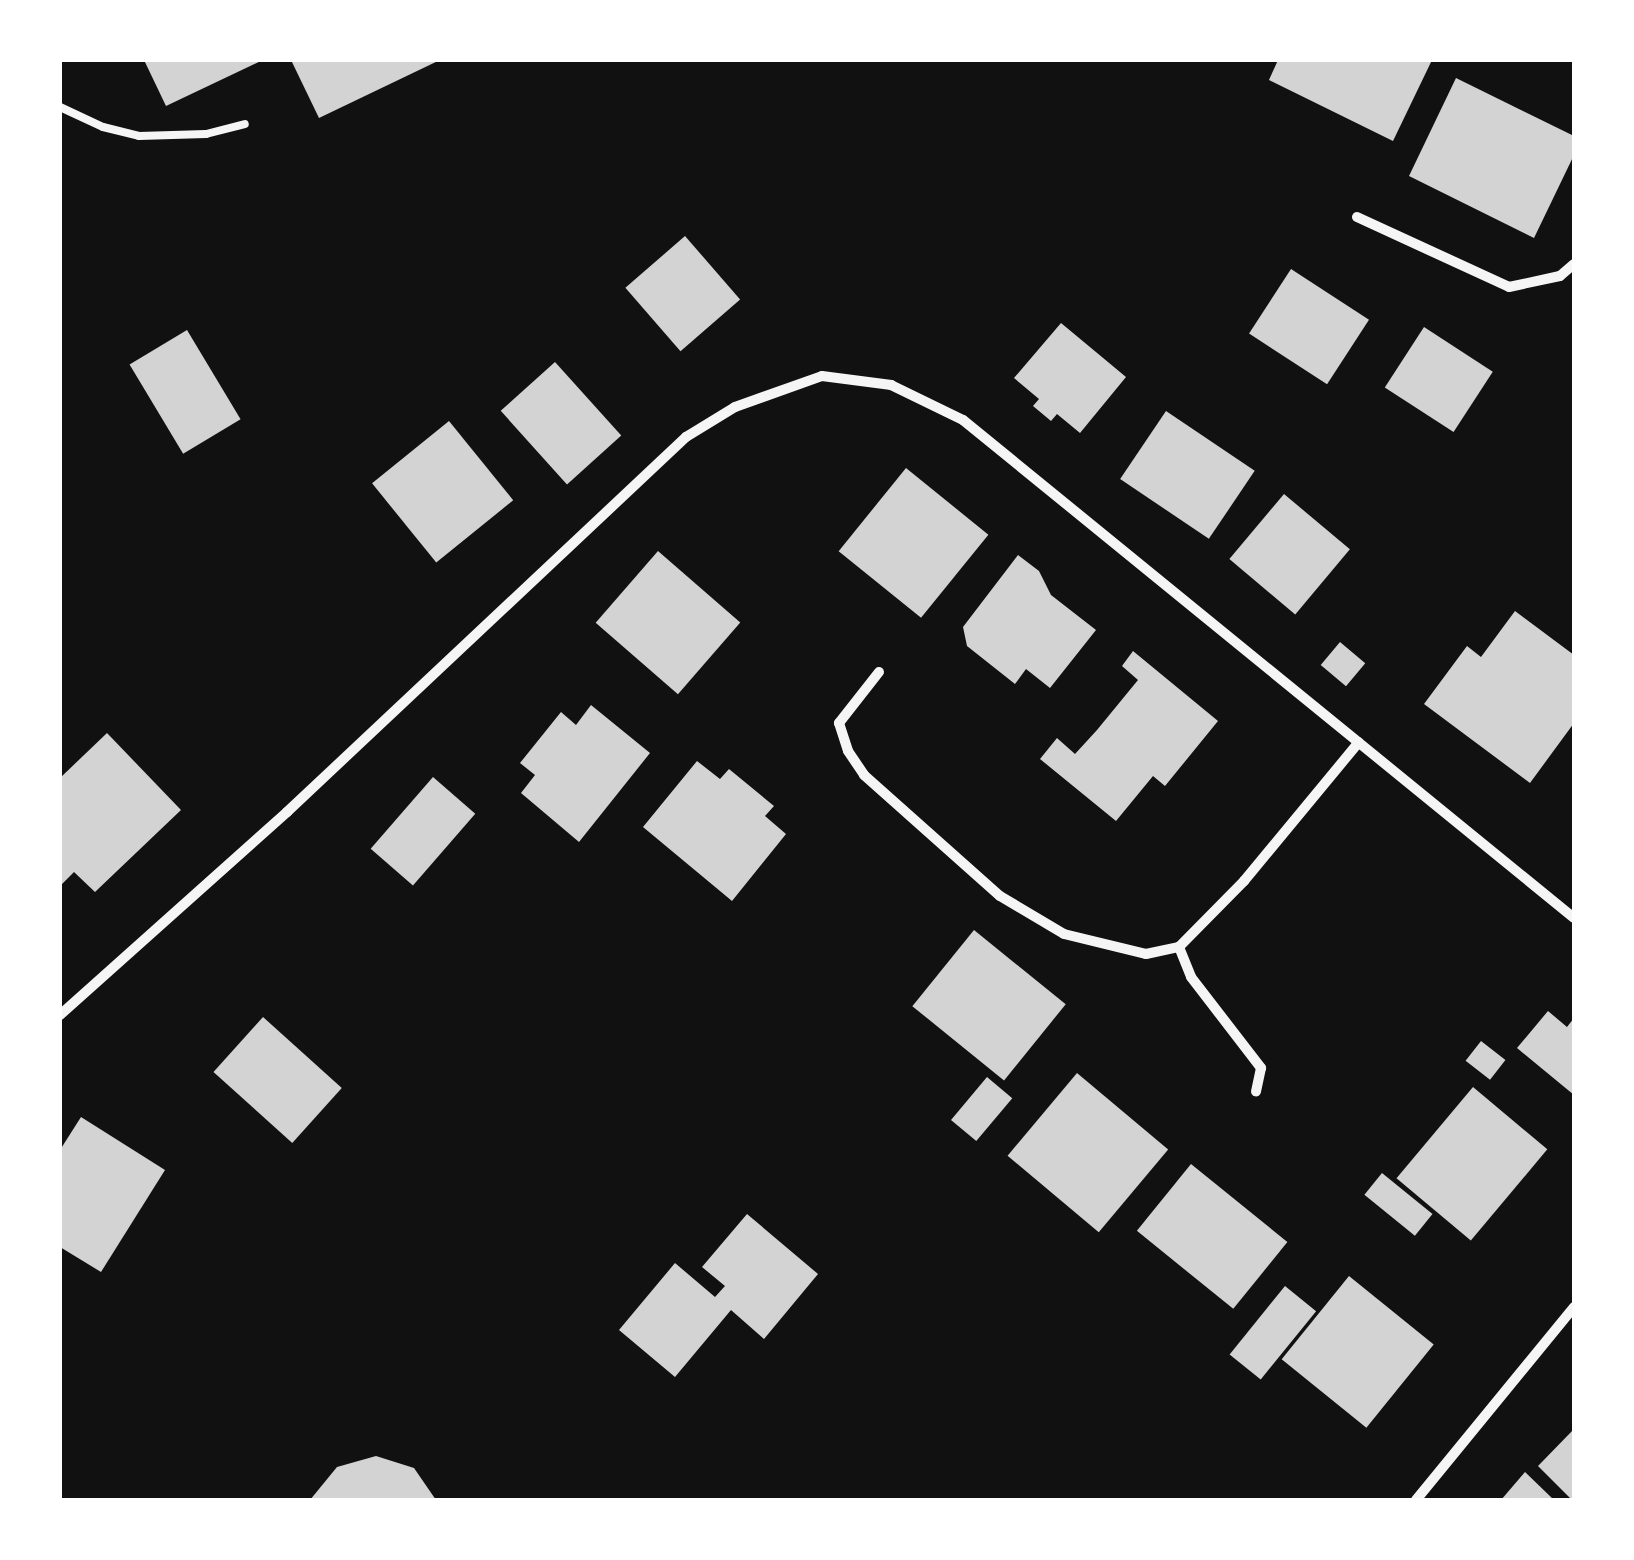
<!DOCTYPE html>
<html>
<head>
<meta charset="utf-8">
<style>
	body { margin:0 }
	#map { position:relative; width:1634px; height:1560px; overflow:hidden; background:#111; font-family:"Golos Text",sans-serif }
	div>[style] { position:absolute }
	.building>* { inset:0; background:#d3d3d3; transform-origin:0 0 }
	.service>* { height:8px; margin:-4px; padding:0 4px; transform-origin:4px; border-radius:4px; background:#f5f5f5 }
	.minor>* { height:10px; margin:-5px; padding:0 5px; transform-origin:5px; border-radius:5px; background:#f5f5f5 }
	span { translate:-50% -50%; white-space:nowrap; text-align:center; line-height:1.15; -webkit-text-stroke:9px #fff; paint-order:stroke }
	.frame { position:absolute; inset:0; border:62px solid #fff; pointer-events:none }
</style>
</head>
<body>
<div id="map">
	<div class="building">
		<i style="clip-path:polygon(144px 60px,263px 60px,166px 106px)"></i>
		<i style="clip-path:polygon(291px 60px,440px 60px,319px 118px)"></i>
		<i style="clip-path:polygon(1278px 60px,1432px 60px,1393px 141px,1269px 80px)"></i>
		<i style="clip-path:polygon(1456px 78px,1574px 136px,1574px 155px,1534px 238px,1409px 176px)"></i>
		<i style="left:685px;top:236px;width:84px;height:79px;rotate:49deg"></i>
		<i style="left:1291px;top:269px;width:93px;height:77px;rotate:33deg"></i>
		<i style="clip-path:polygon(1061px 323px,1126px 377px,1080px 433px,1057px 414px,1051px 421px,1033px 406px,1039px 399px,1014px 378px)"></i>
		<i style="left:1424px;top:327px;width:82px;height:72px;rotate:33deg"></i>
		<i style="left:187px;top:330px;width:104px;height:67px;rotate:59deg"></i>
		<i style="left:555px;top:362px;width:99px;height:73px;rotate:48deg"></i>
		<i style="left:1166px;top:411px;width:107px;height:82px;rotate:34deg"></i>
		<i style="left:449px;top:421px;width:102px;height:99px;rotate:51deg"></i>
		<i style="left:906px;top:468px;width:106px;height:107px;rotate:39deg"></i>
		<i style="left:1284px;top:494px;width:86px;height:85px;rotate:40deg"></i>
		<i style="left:658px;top:551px;width:109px;height:95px;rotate:41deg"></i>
		<i style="clip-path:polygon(1018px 555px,1039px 571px,1051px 595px,1096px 630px,1050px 688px,1026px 669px,1015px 684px,967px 646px,963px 627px)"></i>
		<i style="clip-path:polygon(1515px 611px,1574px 655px,1574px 723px,1530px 783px,1424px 704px,1467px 646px,1481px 657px)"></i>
		<i style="left:1340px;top:642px;width:33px;height:30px;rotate:40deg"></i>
		<i style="clip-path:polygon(1133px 651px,1218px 721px,1165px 786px,1153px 776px,1116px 821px,1040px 759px,1057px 738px,1075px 754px,1097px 730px,1138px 680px,1122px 666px)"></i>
		<i style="clip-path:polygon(591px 705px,650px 753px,579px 842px,521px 793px,535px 775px,520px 763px,561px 712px,576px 725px)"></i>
		<i style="clip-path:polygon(107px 733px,181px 810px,95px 892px,74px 872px,60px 886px,60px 778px)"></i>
		<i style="clip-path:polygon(697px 761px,720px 779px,729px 769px,774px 806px,765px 816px,786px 834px,732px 901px,643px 827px)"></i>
		<i style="left:433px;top:777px;width:56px;height:95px;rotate:41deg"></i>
		<i style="left:974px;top:930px;width:118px;height:98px;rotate:39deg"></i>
		<i style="clip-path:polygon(1548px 1011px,1567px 1027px,1574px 1018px,1574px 1095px,1517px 1048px)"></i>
		<i style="left:263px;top:1017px;width:106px;height:74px;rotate:42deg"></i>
		<i style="left:1481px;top:1041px;width:31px;height:25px;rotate:38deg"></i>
		<i style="left:1077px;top:1073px;width:119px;height:108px;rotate:40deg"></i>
		<i style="left:987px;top:1077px;width:33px;height:56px;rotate:40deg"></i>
		<i style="left:1473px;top:1087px;width:97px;height:119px;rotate:40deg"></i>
		<i style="clip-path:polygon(81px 1117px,165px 1170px,101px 1272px,60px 1247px,60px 1150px)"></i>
		<i style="left:1191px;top:1164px;width:124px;height:86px;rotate:39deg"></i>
		<i style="left:1382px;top:1173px;width:65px;height:28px;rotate:39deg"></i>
		<i style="clip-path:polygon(747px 1214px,818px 1274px,764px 1339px,731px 1310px,675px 1377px,619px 1330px,675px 1263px,715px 1297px,725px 1286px,702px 1267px)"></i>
		<i style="left:1349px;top:1276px;width:109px;height:107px;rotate:39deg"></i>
		<i style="left:1285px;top:1286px;width:40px;height:88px;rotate:39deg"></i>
		<i style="clip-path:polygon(1574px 1429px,1574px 1500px,1572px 1500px,1538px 1466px)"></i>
		<i style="clip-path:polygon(376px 1456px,414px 1468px,436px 1500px,310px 1500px,337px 1467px)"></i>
		<i style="clip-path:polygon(1525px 1472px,1554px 1500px,1501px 1500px)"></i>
	</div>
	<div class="service">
		<i style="left:60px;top:107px;width:47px;rotate:24.9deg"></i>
		<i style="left:103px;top:127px;width:37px;rotate:14deg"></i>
		<i style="left:139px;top:136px;width:67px;rotate:-1.7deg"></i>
		<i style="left:206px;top:134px;width:40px;rotate:-14.4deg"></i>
	</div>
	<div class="minor">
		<i style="left:1357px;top:217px;width:167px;rotate:24.7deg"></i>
		<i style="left:1509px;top:287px;width:52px;rotate:-12.2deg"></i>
		<i style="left:1560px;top:276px;width:18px;rotate:-41deg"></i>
		<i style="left:879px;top:672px;width:65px;rotate:128.1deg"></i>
		<i style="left:839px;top:723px;width:29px;rotate:72deg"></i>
		<i style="left:848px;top:751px;width:29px;rotate:56deg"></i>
		<i style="left:864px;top:775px;width:182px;rotate:41.7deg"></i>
		<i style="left:1000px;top:896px;width:74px;rotate:30.7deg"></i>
		<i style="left:1064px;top:934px;width:84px;rotate:13.7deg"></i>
		<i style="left:1146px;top:954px;width:34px;rotate:-12deg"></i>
		<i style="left:1179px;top:947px;width:93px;rotate:-45.4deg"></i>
		<i style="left:1244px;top:881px;width:180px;rotate:-50.4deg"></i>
		<i style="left:1179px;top:947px;width:32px;rotate:68deg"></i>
		<i style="left:1191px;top:977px;width:115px;rotate:52.4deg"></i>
		<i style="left:1261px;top:1068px;width:24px;rotate:102deg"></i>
		<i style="left:60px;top:1015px;width:305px;rotate:-41.8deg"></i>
		<i style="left:287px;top:812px;width:548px;rotate:-43.22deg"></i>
		<i style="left:686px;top:437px;width:57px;rotate:-31.5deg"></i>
		<i style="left:735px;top:407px;width:92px;rotate:-19.6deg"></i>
		<i style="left:822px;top:376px;width:70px;rotate:7.4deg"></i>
		<i style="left:891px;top:385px;width:80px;rotate:25.9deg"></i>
		<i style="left:963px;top:420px;width:788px;rotate:39.18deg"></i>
		<i style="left:1416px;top:1500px;width:249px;rotate:-50.7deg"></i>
	</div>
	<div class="frame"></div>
</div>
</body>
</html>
